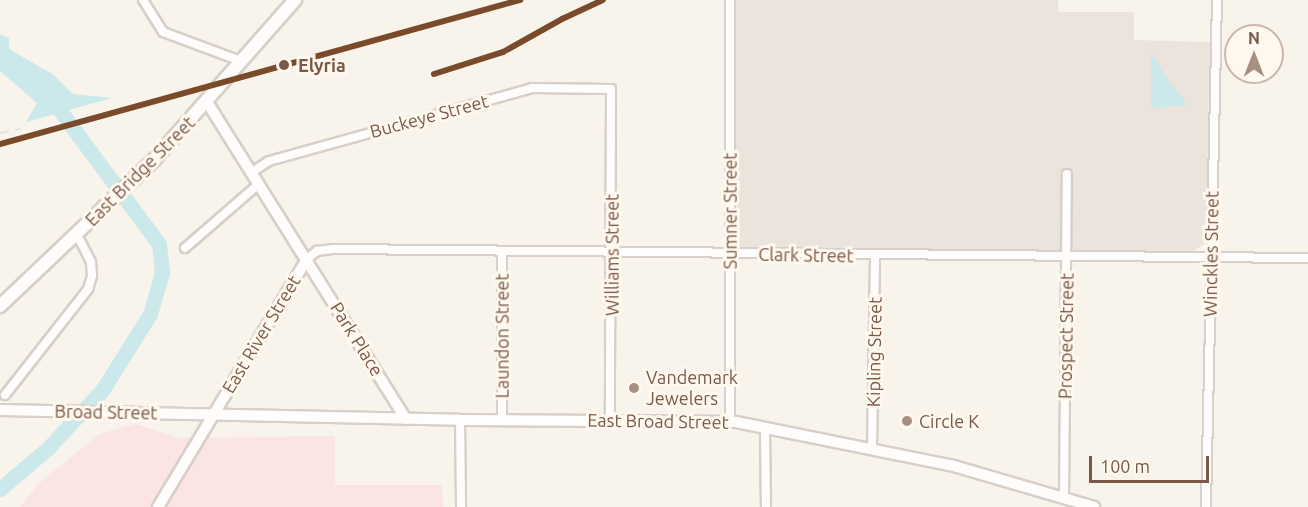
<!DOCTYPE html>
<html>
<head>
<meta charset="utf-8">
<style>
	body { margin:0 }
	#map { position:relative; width:1308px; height:507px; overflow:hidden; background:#f8f4ec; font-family:Ubuntu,sans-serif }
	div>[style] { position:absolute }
	.industrial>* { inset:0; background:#ebe4dc }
	.medical>* { inset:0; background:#fbe5e4 }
	.water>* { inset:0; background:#cbe8eb }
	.river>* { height:15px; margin:-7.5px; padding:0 7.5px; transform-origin:7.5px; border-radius:7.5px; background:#cbe8eb }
	.roads { filter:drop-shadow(2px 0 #d7cfc8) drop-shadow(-2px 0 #d7cfc8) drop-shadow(0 2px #d7cfc8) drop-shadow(0 -2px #d7cfc8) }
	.minor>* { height:8px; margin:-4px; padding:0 4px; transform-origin:4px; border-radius:4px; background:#fefdfc }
	.tertiary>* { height:10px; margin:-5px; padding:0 5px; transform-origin:5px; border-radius:5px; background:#fefdfc }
	.secondary>* { height:12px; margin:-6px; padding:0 6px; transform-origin:6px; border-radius:6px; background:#fefdfc }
	.rail>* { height:2px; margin-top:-1px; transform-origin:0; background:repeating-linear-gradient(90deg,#e5e2e6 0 9px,transparent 0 15px) }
	.rail-1>* { height:6px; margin:-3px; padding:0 3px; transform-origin:3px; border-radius:3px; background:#7a4b2a }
	.dots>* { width:16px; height:16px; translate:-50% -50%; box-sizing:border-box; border:3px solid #fff8ee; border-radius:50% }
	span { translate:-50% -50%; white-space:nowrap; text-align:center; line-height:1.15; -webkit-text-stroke:6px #fff8ee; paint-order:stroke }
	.stop-label { font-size:18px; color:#7b5948; font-weight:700 }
	.left { translate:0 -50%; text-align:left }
	.street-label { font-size:18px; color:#7b5948 }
	.poi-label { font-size:18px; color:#7b5948 }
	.north { position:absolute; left:1224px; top:24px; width:60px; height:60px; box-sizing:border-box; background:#fff8ee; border:2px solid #cab8ac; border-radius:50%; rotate:0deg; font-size:16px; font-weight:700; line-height:24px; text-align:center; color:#7b5948 }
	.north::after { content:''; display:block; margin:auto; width:21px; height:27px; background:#a78f81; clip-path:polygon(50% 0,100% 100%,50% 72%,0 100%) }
	.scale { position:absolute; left:1089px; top:456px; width:120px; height:27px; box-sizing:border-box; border:3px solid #7b5948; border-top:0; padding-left:8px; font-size:18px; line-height:21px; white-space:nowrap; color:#7b5948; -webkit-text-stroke:4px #fff8ee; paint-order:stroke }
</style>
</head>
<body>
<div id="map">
	<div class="industrial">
		<i style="clip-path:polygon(735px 0,1058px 0,1058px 12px,1134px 12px,1134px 40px,1210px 42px,1206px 236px,1204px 244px,1193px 251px,740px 249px,735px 236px)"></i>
	</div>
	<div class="medical">
		<i style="clip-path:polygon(135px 424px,181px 438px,335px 436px,335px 485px,442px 485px,443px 507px,20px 507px,38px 484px,99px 434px)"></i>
	</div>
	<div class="water">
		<i style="clip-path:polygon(0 34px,9px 38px,9px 49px,54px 75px,73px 94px,112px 98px,26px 122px,37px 103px,0 71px)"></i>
		<i style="clip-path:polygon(1151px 53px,1169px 81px,1188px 105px,1151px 108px)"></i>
	</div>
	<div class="river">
		<i style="left:0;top:489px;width:63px;rotate:-40.5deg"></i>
		<i style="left:48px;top:448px;width:81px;rotate:-47deg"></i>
		<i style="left:103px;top:389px;width:89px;rotate:-57.9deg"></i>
		<i style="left:150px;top:314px;width:43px;rotate:-73.7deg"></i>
		<i style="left:162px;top:273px;width:29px;rotate:-96deg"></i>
		<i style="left:159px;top:244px;width:184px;rotate:-126.6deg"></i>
	</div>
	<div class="roads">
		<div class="minor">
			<i style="left:143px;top:0;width:38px;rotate:58deg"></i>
			<i style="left:163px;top:32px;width:83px;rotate:20.4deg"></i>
			<i style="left:252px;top:172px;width:20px;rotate:-33deg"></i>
			<i style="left:269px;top:161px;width:273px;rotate:-15.5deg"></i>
			<i style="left:532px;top:88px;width:79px;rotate:0.7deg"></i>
			<i style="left:611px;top:89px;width:332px;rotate:90.2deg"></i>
			<i style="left:185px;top:248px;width:98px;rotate:-40.9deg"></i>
			<i style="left:307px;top:259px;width:13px;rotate:-39deg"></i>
			<i style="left:317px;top:251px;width:16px;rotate:-7deg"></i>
			<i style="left:333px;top:249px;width:975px;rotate:0.53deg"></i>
			<i style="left:5px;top:395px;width:135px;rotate:-51.9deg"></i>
			<i style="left:88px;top:289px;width:14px;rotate:-73deg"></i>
			<i style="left:92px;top:276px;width:14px;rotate:-94deg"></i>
			<i style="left:91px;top:262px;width:30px;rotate:-117deg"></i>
			<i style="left:460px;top:420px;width:87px;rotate:89.3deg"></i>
			<i style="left:502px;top:420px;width:169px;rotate:-90deg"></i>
			<i style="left:730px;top:422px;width:422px;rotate:-90deg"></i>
			<i style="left:765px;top:428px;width:79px;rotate:89.3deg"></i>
			<i style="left:872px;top:449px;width:193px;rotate:-89.1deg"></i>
			<i style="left:1064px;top:498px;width:324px;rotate:-89.5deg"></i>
			<i style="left:1206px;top:507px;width:507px;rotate:-88.76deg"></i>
		</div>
		<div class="tertiary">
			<i style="left:207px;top:102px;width:374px;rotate:57.9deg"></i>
			<i style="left:0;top:410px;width:460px;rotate:1.2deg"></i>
			<i style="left:460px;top:420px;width:276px;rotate:0.4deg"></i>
			<i style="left:736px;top:422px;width:222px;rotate:11.4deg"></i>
			<i style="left:954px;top:466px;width:146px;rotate:16.3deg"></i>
			<i style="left:158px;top:507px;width:289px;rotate:-59deg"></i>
		</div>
		<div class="secondary">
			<i style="left:0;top:306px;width:211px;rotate:-43.5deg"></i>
			<i style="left:153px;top:161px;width:215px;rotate:-48.6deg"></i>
		</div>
	</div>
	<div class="rail">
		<i style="left:434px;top:74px;width:72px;rotate:-17.7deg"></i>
		<i style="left:503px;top:52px;width:68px;rotate:-29.2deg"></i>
		<i style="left:562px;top:19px;width:45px;rotate:-24.9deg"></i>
		<i style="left:0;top:133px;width:21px;rotate:-11deg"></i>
	</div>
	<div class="rail-1">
		<i style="left:434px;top:74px;width:72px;rotate:-17.7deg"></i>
		<i style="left:503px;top:52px;width:68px;rotate:-29.2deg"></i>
		<i style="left:562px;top:19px;width:45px;rotate:-24.9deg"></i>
		<i style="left:0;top:144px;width:540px;rotate:-15.48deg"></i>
	</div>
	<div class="dots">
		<i style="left:284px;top:65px;background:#7b5948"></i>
		<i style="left:634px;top:388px;background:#a78f81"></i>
		<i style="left:907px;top:421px;background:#a78f81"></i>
	</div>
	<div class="stop-label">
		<span class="left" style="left:298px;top:65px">Elyria</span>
	</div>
	<div class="street-label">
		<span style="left:429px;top:116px;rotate:-15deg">Buckeye Street</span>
		<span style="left:140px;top:171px;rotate:-45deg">East Bridge Street</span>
		<span style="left:730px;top:211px;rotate:-90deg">Sumner Street</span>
		<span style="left:1211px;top:254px;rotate:-89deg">Winckles Street</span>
		<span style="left:612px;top:255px;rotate:-90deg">Williams Street</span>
		<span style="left:806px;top:255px;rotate:1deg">Clark Street</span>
		<span style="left:261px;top:334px;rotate:-59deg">East River Street</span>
		<span style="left:502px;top:336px;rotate:-90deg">Laundon Street</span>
		<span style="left:1066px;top:336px;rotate:-89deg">Prospect Street</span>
		<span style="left:357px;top:339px;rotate:58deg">Park Place</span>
		<span style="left:874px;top:352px;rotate:-89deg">Kipling Street</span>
		<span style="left:106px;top:412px;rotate:1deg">Broad Street</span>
		<span style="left:658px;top:421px;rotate:1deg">East Broad Street</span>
	</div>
	<div class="poi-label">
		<span class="left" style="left:646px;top:388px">Vandemark<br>Jewelers</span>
		<span class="left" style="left:919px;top:421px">Circle K</span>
	</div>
	<div class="north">N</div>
	<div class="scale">100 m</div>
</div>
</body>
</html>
